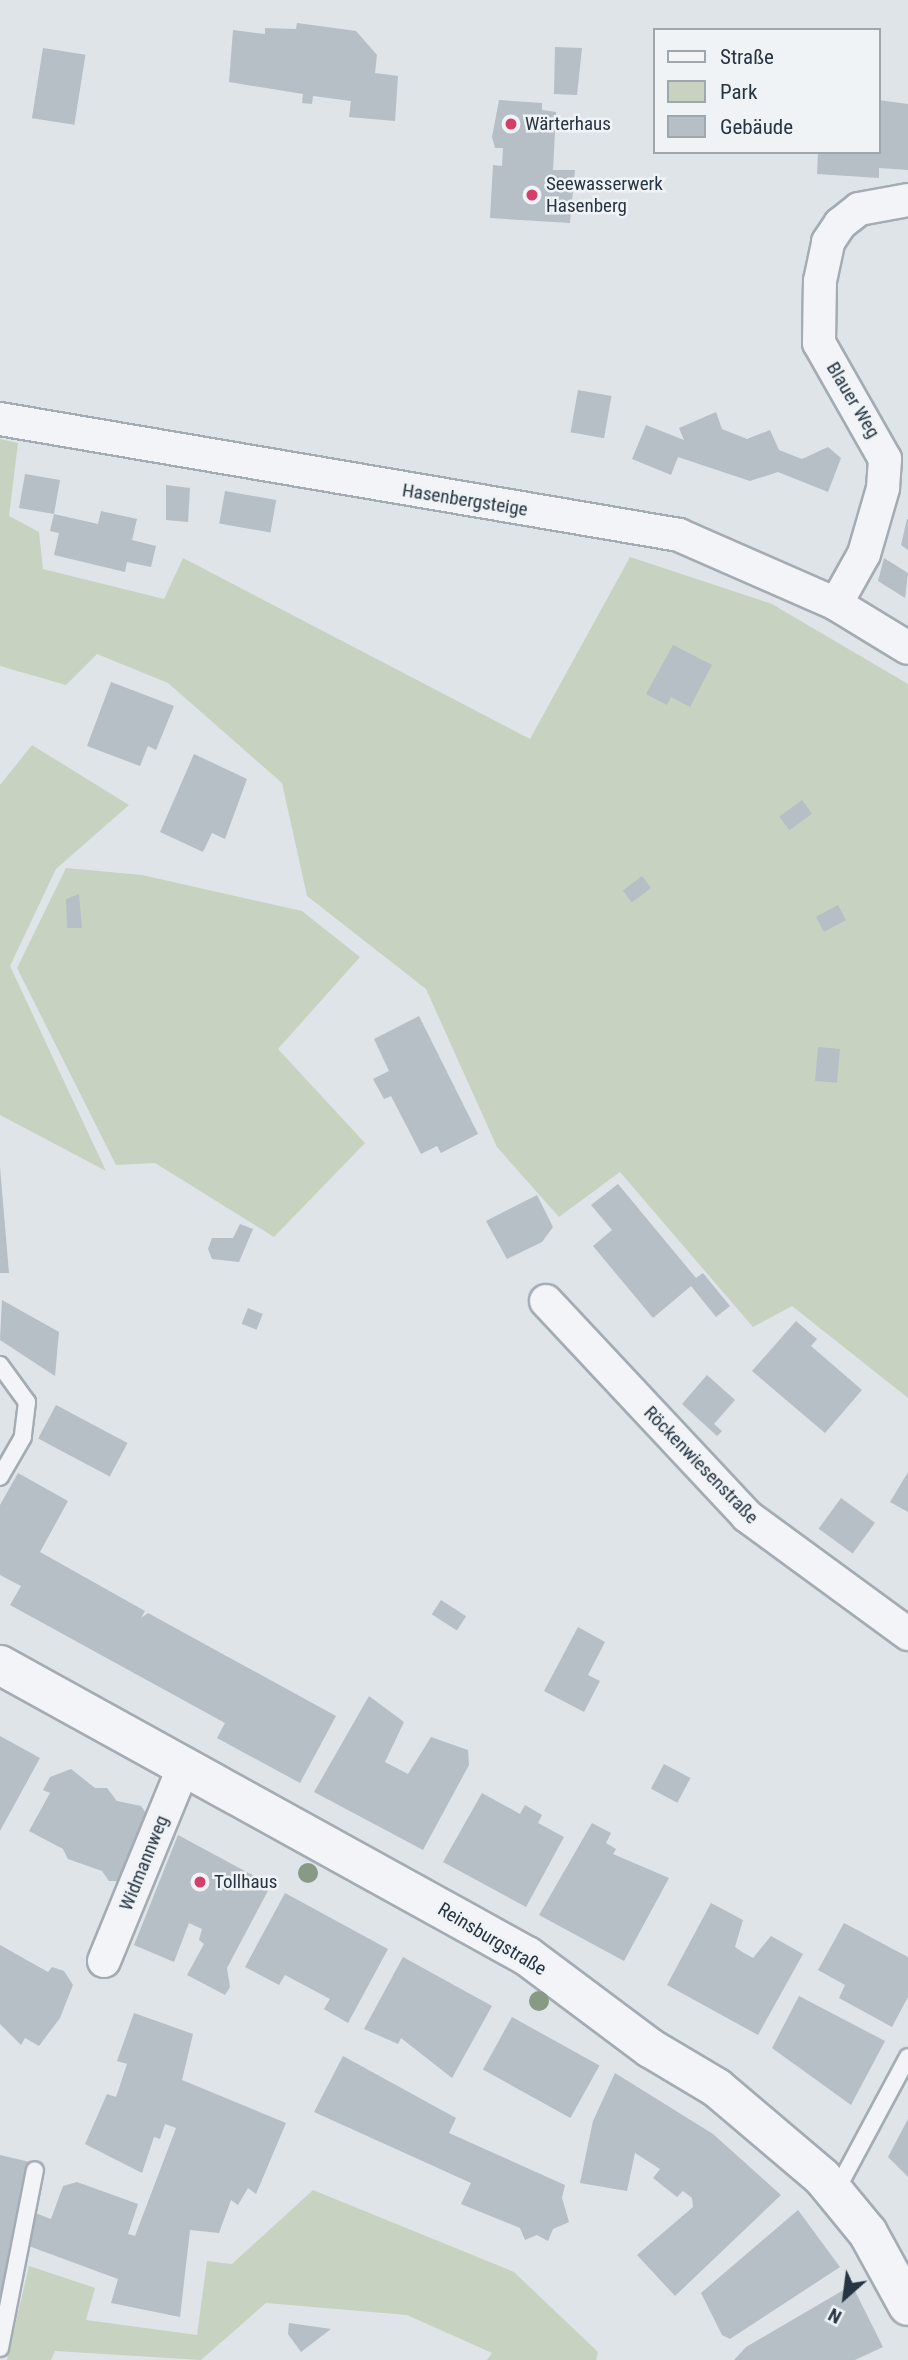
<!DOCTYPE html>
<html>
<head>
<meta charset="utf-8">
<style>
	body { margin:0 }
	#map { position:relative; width:908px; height:2360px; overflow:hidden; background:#dfe4e9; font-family:"Roboto Condensed",sans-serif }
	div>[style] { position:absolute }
	.green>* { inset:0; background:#c7d3c0 }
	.building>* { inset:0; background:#b6bec6; transform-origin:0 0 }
	.roads { filter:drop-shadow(2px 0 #a4acb3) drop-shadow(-2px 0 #a4acb3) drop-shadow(0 2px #a4acb3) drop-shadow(0 -2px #a4acb3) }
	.service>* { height:16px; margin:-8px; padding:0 8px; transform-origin:8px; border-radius:8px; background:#f2f4f7 }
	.minor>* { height:32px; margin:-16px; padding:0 16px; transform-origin:16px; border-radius:16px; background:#f2f4f7 }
	.tertiary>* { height:38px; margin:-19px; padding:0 19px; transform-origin:19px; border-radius:19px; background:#f2f4f7 }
	.trees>* { width:20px; height:20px; margin:-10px; border-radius:50%; background:#889a85 }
	.dots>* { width:19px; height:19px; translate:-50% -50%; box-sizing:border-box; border:4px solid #eff3f6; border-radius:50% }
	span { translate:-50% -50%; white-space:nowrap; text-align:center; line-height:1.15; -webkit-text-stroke:5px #eff3f6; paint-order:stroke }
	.poi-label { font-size:19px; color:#273441 }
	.left { translate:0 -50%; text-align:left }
	.street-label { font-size:19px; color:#273441 }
	.legend { position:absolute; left:653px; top:28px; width:228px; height:126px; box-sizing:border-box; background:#eff3f6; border:2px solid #9fa7ae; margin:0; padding:9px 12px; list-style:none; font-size:21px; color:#273441 }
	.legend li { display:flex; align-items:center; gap:14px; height:35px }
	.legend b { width:35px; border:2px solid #9fa7ae }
	.north { position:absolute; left:810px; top:2262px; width:70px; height:70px; -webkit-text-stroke:5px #eff3f6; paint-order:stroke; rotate:208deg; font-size:19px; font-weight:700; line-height:28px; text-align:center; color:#273441 }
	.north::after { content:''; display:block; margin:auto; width:24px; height:32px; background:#273441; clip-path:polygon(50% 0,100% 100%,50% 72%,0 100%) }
</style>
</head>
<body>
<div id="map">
	<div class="green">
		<i style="clip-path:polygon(0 439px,18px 443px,9px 516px,39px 532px,43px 569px,164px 599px,183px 558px,530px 739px,630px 557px,772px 604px,908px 684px,908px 1398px,792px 1306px,753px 1327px,620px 1172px,559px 1217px,497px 1147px,426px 989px,307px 896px,282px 783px,168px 683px,97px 654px,66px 685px,0 666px)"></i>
		<i style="clip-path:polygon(32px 745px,129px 805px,56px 869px,10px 966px,106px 1171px,0 1115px,0 785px)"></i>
		<i style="clip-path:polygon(66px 868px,142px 875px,302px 911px,360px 957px,278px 1049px,365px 1143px,274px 1237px,155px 1163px,116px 1165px,17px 968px)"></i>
		<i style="clip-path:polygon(313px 2190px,514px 2272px,598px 2352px,596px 2360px,487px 2360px,492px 2353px,407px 2315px,266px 2303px,201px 2360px,55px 2351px,51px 2360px,7px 2360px,29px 2266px,95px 2288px,86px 2320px,197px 2335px,207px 2261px,232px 2264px)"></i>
	</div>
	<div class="building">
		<i style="clip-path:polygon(297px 23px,356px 31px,377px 55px,375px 73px,398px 76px,395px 121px,349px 117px,351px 101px,313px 96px,312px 104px,302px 103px,303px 94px,229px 82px,233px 30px,265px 34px,265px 28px,296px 29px)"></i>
		<i style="clip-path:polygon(555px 47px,582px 48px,577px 95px,554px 94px)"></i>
		<i style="left:43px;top:48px;width:43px;height:71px;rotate:9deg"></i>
		<i style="clip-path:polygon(499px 100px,542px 103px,542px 110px,556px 112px,553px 170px,575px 170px,570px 223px,490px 218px,493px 165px,502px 166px,503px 148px,495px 148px,492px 137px)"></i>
		<i style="clip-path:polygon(878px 100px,908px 104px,908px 170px,879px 168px,879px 178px,817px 174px,818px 152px,878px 152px)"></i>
		<i style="left:578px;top:390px;width:34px;height:43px;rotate:10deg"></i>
		<i style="clip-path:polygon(716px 412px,722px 429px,747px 439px,770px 430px,779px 450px,802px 459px,828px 447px,841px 458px,828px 492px,778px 472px,750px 481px,678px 457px,671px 475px,632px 459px,646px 425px,684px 440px,679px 428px)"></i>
		<i style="clip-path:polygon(25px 474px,60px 480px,54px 514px,98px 524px,101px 511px,137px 519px,132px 540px,156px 546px,151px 567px,127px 562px,125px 572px,54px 555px,59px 533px,50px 531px,54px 514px,19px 508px)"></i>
		<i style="clip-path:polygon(166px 485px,190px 488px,188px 522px,166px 520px)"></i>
		<i style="left:225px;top:491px;width:52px;height:33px;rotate:10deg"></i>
		<i style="clip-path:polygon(907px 519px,908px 519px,908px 550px,901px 545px)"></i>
		<i style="clip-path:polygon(884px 558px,908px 573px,905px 598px,878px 581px)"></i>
		<i style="clip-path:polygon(673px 645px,712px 665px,690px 707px,671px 697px,667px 705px,646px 694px)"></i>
		<i style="clip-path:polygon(111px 682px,174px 706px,156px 750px,148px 746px,140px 766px,87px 746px)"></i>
		<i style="clip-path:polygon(194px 754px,247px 779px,225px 839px,212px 833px,203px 852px,160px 832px)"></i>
		<i style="left:802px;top:800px;width:17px;height:28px;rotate:54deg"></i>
		<i style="left:642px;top:876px;width:15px;height:24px;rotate:53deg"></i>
		<i style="clip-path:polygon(79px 894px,82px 928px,67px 928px,66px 899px)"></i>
		<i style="left:838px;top:905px;width:17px;height:25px;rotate:62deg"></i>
		<i style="clip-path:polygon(419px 1016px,478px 1134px,441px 1153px,437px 1146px,421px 1154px,391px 1096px,384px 1099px,373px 1079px,389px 1071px,374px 1039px)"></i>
		<i style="left:818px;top:1047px;width:22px;height:34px;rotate:5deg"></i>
		<i style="clip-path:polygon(0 1167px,9px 1273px,0 1273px)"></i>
		<i style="clip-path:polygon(618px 1184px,696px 1278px,703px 1273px,730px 1306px,716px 1317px,691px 1286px,653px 1318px,593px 1246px,612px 1230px,591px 1205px)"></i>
		<i style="clip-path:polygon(537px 1195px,553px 1227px,542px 1242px,507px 1259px,486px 1221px)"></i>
		<i style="clip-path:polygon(240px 1224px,253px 1229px,239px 1262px,212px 1259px,208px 1249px,212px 1238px,233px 1238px)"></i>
		<i style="clip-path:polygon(2px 1300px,59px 1332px,55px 1376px,0 1340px)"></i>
		<i style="left:248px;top:1308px;width:16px;height:17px;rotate:22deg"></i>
		<i style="clip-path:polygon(796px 1321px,817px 1339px,811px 1346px,862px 1390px,825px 1433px,752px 1371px)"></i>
		<i style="clip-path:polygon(707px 1375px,735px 1400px,714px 1424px,722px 1431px,717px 1436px,682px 1404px)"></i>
		<i style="left:56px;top:1405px;width:81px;height:38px;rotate:28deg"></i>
		<i style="clip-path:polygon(908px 1472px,908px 1512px,890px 1502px)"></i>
		<i style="clip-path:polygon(18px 1473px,68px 1501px,40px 1552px,145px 1611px,141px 1618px,148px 1613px,336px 1716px,300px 1783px,217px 1738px,225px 1723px,10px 1605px,21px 1586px,0 1575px,0 1505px)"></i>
		<i style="left:841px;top:1498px;width:42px;height:38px;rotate:36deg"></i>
		<i style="left:441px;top:1600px;width:30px;height:17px;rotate:33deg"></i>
		<i style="clip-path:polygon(578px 1627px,605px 1642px,588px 1675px,600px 1681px,584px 1712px,544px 1691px)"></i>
		<i style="clip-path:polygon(369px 1696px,404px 1722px,385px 1762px,408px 1774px,431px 1737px,468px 1750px,469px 1765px,423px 1850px,314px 1792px)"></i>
		<i style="clip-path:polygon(0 1736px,40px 1758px,0 1831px)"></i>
		<i style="left:664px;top:1764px;width:30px;height:28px;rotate:28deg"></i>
		<i style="clip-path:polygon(71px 1769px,95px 1788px,107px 1788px,117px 1801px,141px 1806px,150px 1819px,120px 1881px,109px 1881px,102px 1871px,68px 1859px,63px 1849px,29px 1831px,50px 1793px,43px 1790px,50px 1777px)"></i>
		<i style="clip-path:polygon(482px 1793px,520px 1814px,525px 1805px,542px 1815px,538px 1823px,564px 1837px,526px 1907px,443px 1862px)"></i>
		<i style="clip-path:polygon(592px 1823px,611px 1833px,606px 1843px,616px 1849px,613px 1854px,669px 1878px,624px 1961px,539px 1915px)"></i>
		<i style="clip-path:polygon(178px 1835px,271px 1885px,227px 1968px,230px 1987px,225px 1995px,187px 1975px,204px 1944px,199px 1940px,202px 1929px,189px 1923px,174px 1962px,134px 1945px)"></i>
		<i style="clip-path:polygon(285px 1893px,388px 1949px,348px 2023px,324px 2009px,330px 1999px,285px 1975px,279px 1985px,245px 1967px)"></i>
		<i style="clip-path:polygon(711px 1903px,743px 1920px,735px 1947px,744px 1953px,753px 1958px,771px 1936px,803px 1954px,758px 2035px,667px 1985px)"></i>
		<i style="clip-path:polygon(844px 1923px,908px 1957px,908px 1997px,892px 2027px,839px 1998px,845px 1985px,818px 1970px)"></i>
		<i style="clip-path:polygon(0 1945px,48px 1972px,52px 1967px,64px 1971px,73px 1985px,60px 2018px,39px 2046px,25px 2038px,21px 2045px,0 2024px)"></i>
		<i style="clip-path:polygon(403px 1957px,492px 2006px,452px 2078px,401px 2038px,398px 2044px,364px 2029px)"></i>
		<i style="clip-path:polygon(799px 1996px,885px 2041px,851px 2105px,772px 2048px)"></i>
		<i style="clip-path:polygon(134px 2013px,193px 2034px,182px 2080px,286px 2123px,256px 2194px,248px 2188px,238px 2205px,231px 2200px,219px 2233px,190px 2230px,180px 2317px,111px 2303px,118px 2279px,26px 2245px,33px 2212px,51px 2219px,63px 2186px,77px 2182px,138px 2204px,128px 2234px,135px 2236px,176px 2128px,165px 2124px,160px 2139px,154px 2137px,142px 2173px,85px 2144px,107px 2094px,116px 2097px,127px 2064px,117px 2061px)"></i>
		<i style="left:512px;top:2017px;width:100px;height:60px;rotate:29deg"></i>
		<i style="clip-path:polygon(343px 2056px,456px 2118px,449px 2133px,565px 2185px,562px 2198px,569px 2222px,553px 2229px,548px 2241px,537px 2235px,525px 2240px,520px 2228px,461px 2204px,471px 2183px,314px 2112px)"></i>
		<i style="clip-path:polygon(615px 2073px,713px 2134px,781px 2195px,675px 2296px,637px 2255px,693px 2207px,692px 2198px,683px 2191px,677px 2197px,653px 2178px,660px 2169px,635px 2153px,627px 2191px,580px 2183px,593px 2121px)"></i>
		<i style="clip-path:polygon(908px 2119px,908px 2177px,888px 2157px)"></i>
		<i style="clip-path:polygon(0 2155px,30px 2162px,1px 2292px,0 2292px)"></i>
		<i style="clip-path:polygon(798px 2210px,840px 2267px,730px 2339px,722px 2335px,701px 2293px)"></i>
		<i style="clip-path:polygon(852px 2285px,883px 2347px,855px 2360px,734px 2360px,746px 2347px)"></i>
		<i style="clip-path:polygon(289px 2323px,331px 2329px,301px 2352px,288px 2334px)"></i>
	</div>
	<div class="roads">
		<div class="service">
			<i style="left:0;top:1365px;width:46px;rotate:53.9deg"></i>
			<i style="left:27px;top:1402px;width:35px;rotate:97deg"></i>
			<i style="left:23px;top:1437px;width:46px;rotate:119.9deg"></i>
			<i style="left:835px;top:2193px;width:154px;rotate:-61.8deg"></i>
			<i style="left:0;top:2348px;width:181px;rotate:-78.9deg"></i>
		</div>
		<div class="minor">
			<i style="left:0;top:419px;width:689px;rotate:9.69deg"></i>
			<i style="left:679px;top:535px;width:171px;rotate:23.7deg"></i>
			<i style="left:836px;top:604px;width:84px;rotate:31.4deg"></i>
			<i style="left:836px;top:604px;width:57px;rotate:-60.8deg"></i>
			<i style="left:864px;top:554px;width:69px;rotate:-73.9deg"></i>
			<i style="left:883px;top:488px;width:29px;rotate:-86deg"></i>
			<i style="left:885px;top:459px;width:133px;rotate:-119.6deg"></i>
			<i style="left:819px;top:343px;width:62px;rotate:-89.1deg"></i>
			<i style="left:820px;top:281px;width:40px;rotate:-78deg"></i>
			<i style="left:828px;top:242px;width:22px;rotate:-56deg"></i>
			<i style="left:840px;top:224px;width:24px;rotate:-38deg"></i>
			<i style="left:859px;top:209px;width:50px;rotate:-10.4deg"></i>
			<i style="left:546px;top:1301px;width:294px;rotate:46.9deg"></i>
			<i style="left:747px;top:1516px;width:200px;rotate:36.2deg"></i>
			<i style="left:104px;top:1961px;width:211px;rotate:-67.7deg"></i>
		</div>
		<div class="tertiary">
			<i style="left:0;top:1665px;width:602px;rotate:28.91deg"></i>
			<i style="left:527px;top:1956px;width:154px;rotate:36.8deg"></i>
			<i style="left:650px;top:2048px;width:78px;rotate:30.8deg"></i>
			<i style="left:717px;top:2088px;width:138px;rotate:40.3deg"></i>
			<i style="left:822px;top:2177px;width:72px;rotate:50.6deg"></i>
			<i style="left:868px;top:2233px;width:83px;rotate:61.3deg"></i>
		</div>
	</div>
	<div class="trees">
		<i style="left:308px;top:1873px"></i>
		<i style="left:539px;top:2001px"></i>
	</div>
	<div class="dots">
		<i style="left:511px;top:124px;background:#d33f66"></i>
		<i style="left:532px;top:195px;background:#d33f66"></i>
		<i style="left:200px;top:1882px;background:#d33f66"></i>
	</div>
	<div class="poi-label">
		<span class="left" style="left:525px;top:124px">Wärterhaus</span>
		<span class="left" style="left:546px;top:195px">Seewasserwerk<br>Hasenberg</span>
		<span class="left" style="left:214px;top:1882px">Tollhaus</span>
	</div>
	<div class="street-label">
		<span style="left:853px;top:400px;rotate:59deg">Blauer Weg</span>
		<span style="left:465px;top:500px;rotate:9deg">Hasenbergsteige</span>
		<span style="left:701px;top:1465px;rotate:46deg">Röckenwiesenstraße</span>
		<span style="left:144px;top:1863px;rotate:-68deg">Widmannweg</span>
		<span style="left:492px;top:1939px;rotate:31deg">Reinsburgstraße</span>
	</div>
	<ul class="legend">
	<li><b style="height:9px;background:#f2f4f7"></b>Straße</li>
	<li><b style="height:19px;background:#c7d3c0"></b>Park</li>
	<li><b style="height:19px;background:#b6bec6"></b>Gebäude</li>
	</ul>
	<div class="north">N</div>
</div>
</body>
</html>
